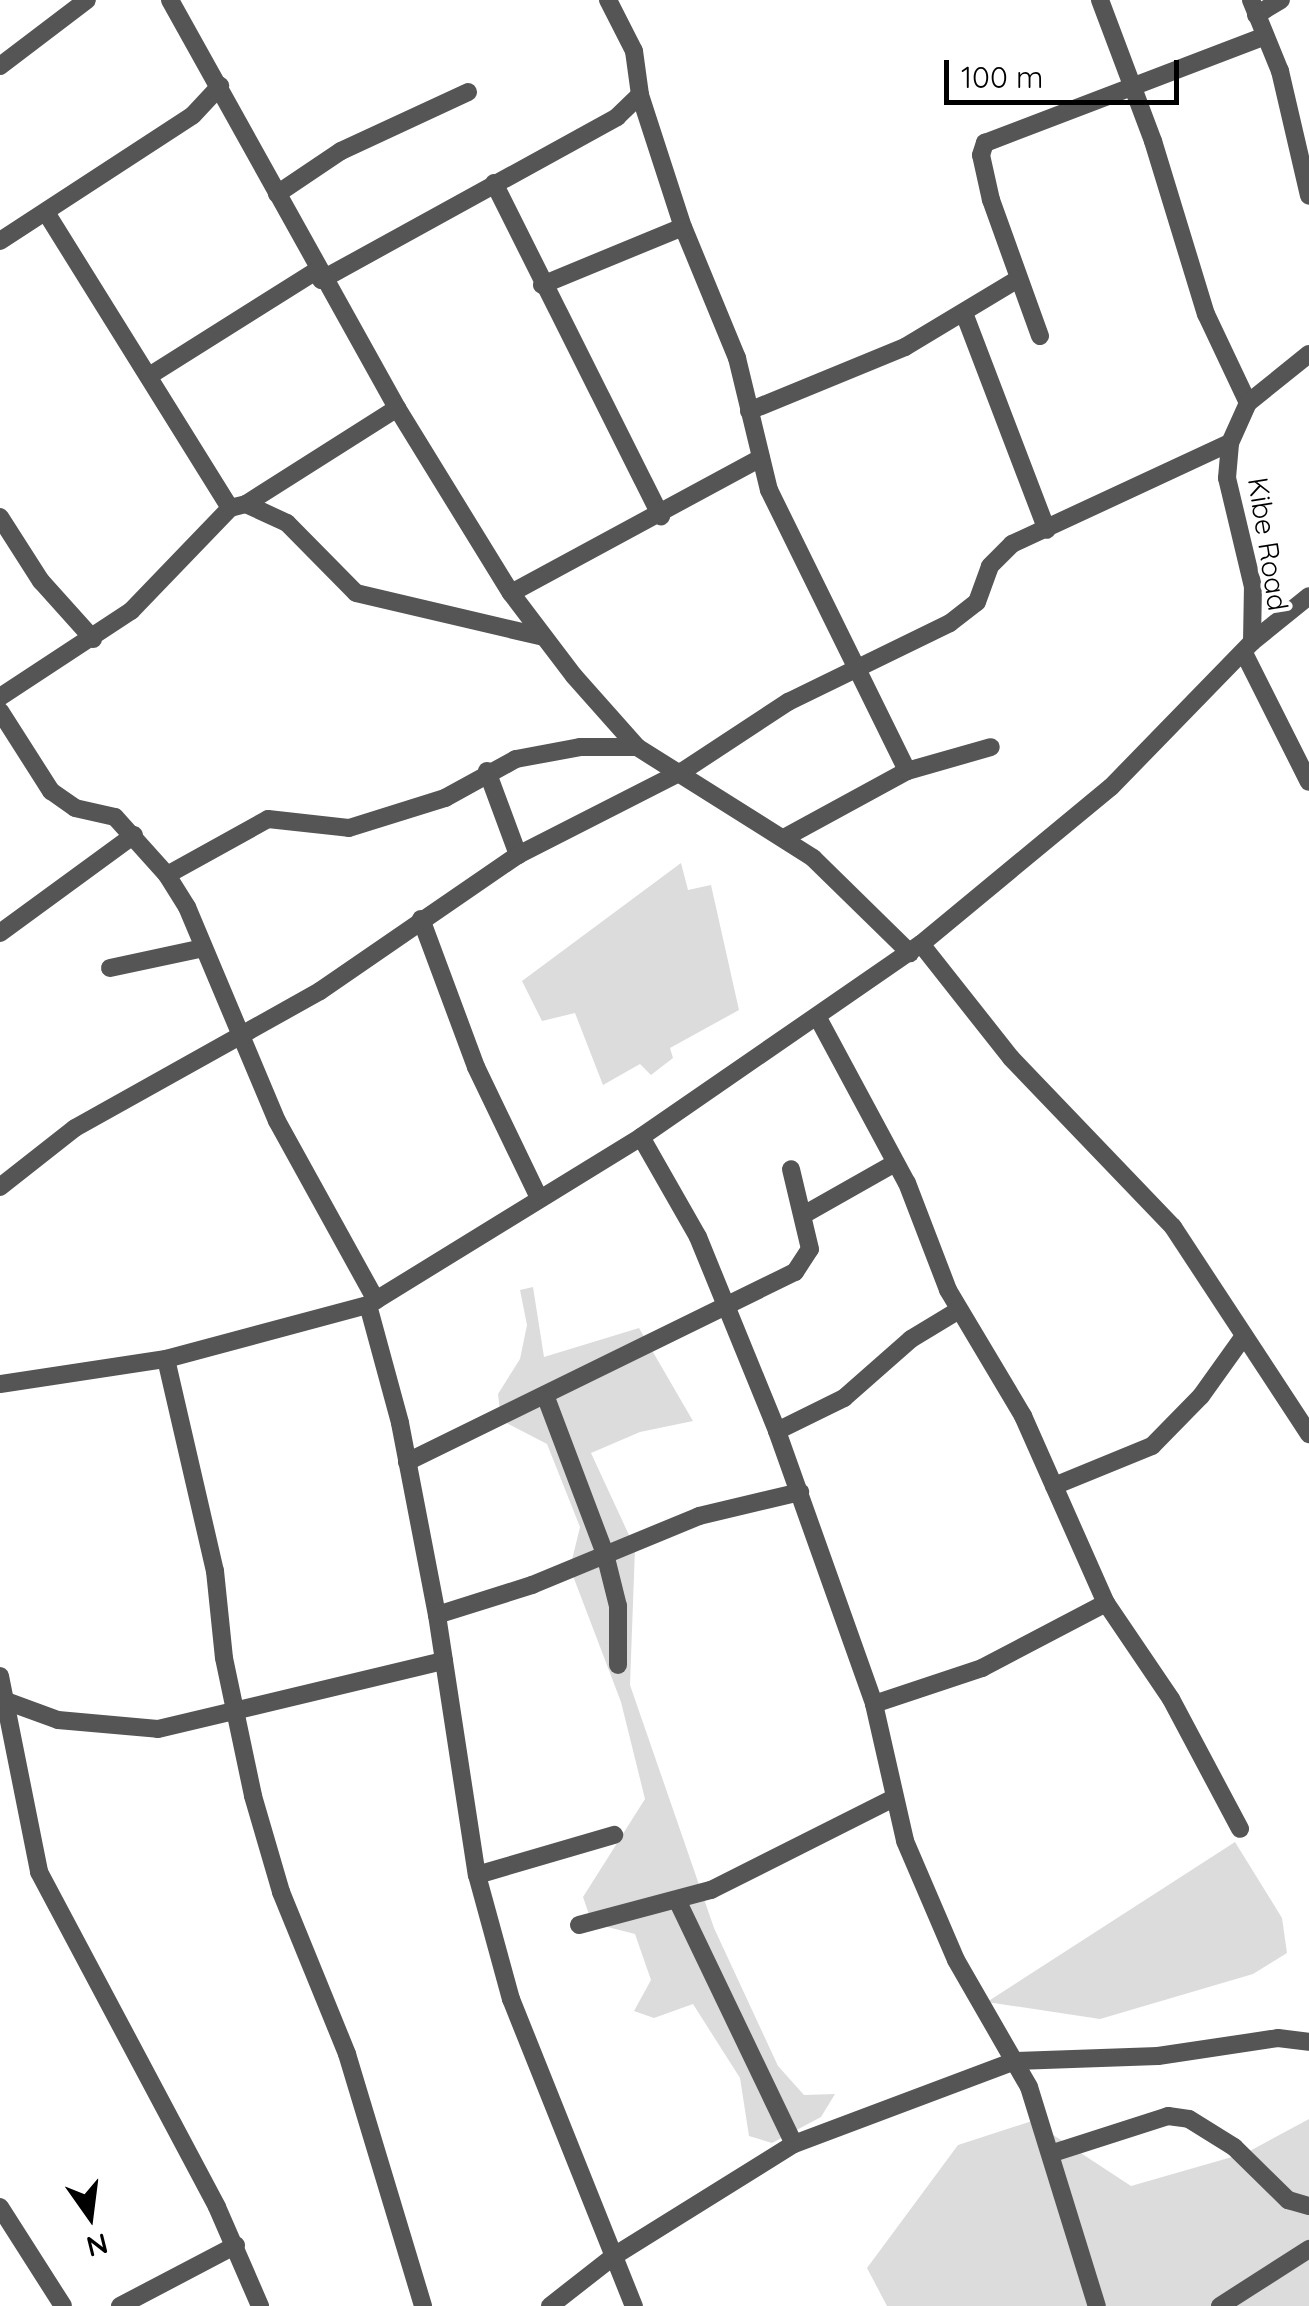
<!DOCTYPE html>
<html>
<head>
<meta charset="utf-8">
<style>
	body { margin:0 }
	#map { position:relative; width:1309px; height:2306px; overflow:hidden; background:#fff; font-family:Quicksand,sans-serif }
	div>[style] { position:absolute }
	.green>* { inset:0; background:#dcdcdc }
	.minor>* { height:18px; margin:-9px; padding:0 9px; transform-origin:9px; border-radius:9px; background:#555 }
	span { translate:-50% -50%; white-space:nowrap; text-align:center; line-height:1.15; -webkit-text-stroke:8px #fff; paint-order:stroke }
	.street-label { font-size:28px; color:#000 }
	.north { position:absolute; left:40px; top:2166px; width:100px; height:100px; -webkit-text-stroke:8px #fff; paint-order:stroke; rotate:166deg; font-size:28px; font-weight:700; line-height:40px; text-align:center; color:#000 }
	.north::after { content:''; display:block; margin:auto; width:35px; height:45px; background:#000; clip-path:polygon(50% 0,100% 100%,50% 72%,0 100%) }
	.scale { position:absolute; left:944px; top:60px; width:235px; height:45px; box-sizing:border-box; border:5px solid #000; border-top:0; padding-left:12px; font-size:30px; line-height:35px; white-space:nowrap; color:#000; -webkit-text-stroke:8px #fff; paint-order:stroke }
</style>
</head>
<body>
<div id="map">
	<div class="green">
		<i style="clip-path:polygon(681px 863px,688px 890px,711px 885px,739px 1010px,670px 1048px,673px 1058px,651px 1075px,640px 1064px,603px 1085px,575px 1013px,542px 1021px,522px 981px)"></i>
		<i style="clip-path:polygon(533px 1287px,544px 1357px,639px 1328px,693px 1421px,640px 1432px,591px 1453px,635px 1548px,630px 1685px,714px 1928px,778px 2066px,804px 2095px,835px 2094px,821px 2117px,772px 2143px,749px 2136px,740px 2078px,693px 2004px,654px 2018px,634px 2011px,651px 1980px,635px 1934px,592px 1923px,583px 1897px,645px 1799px,621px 1702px,570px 1568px,580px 1527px,547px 1444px,501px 1420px,498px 1394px,520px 1359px,527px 1325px,520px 1290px)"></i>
		<i style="clip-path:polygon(1235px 1842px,1282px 1918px,1287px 1953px,1253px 1974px,1100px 2019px,987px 2002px)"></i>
		<i style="clip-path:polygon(1309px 2119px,1309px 2306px,887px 2306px,867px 2268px,958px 2145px,1032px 2121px,1131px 2186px,1246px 2153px)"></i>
	</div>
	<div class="minor">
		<i style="left:170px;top:0;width:467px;rotate:60.9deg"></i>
		<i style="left:397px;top:408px;width:217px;rotate:58.4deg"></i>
		<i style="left:511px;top:593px;width:104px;rotate:52.8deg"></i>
		<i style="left:574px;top:676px;width:95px;rotate:48.4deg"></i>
		<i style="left:637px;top:747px;width:208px;rotate:32.2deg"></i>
		<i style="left:813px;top:858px;width:136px;rotate:44.4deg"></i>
		<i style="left:608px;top:0;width:57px;rotate:63deg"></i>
		<i style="left:634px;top:51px;width:44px;rotate:82.2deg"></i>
		<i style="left:640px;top:95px;width:139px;rotate:72deg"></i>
		<i style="left:683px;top:227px;width:142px;rotate:67.6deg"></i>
		<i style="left:737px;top:358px;width:136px;rotate:76.4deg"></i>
		<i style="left:769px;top:490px;width:313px;rotate:63.8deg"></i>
		<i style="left:1100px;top:0;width:151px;rotate:69.4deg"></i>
		<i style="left:1153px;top:141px;width:181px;rotate:73deg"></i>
		<i style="left:1206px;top:314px;width:98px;rotate:64.7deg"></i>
		<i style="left:1251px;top:0;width:77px;rotate:67.8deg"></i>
		<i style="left:1280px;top:71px;width:128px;rotate:76.9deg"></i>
		<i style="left:1256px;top:15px;width:29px;rotate:-31deg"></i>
		<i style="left:0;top:66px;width:109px;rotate:-37.2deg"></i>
		<i style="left:494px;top:183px;width:373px;rotate:63.4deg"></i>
		<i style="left:277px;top:194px;width:77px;rotate:-33.9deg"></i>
		<i style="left:341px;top:151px;width:140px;rotate:-24.9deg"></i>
		<i style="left:47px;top:214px;width:346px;rotate:58.1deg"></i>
		<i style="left:0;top:241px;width:230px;rotate:-33.1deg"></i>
		<i style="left:193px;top:115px;width:40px;rotate:-47deg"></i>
		<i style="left:321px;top:280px;width:338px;rotate:-28.8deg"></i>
		<i style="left:617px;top:117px;width:32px;rotate:-44deg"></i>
		<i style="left:542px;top:285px;width:152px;rotate:-22.4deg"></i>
		<i style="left:964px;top:313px;width:232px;rotate:69.1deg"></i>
		<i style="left:1040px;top:336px;width:145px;rotate:-109.8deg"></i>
		<i style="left:991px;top:200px;width:46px;rotate:-102.5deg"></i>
		<i style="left:981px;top:155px;width:13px;rotate:-72deg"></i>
		<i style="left:985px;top:143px;width:300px;rotate:-20.9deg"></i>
		<i style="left:149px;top:376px;width:197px;rotate:-32.2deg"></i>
		<i style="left:749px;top:411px;width:169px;rotate:-22.3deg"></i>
		<i style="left:905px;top:347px;width:132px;rotate:-31deg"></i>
		<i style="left:246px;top:504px;width:179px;rotate:-32.4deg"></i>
		<i style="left:0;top:517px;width:76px;rotate:57.4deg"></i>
		<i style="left:41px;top:581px;width:78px;rotate:48.1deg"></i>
		<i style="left:511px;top:593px;width:284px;rotate:-28.4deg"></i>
		<i style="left:1252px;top:642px;width:73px;rotate:-38.9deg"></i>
		<i style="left:1244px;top:653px;width:144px;rotate:63.3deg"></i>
		<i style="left:0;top:697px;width:157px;rotate:-33.3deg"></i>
		<i style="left:131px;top:611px;width:143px;rotate:-46.1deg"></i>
		<i style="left:230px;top:508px;width:16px;rotate:-14deg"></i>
		<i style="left:246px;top:504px;width:45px;rotate:24.9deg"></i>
		<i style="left:287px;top:523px;width:98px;rotate:45.4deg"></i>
		<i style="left:356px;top:593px;width:193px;rotate:13.2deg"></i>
		<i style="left:0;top:711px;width:95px;rotate:57.5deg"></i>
		<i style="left:51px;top:791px;width:29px;rotate:35deg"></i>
		<i style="left:75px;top:808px;width:41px;rotate:12.7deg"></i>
		<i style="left:115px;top:817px;width:78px;rotate:48.1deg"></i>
		<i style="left:167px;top:875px;width:38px;rotate:58deg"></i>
		<i style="left:187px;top:907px;width:232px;rotate:67.2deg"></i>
		<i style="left:277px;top:1121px;width:205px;rotate:61.1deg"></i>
		<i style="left:487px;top:771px;width:90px;rotate:69.7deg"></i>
		<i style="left:784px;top:838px;width:140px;rotate:-28.6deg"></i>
		<i style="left:907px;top:771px;width:87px;rotate:-15.9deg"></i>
		<i style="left:167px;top:875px;width:115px;rotate:-29deg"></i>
		<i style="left:268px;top:819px;width:81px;rotate:6.3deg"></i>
		<i style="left:349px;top:828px;width:101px;rotate:-17.4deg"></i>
		<i style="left:445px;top:798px;width:81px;rotate:-28.8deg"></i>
		<i style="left:516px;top:759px;width:65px;rotate:-10.6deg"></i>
		<i style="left:580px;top:747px;width:57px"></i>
		<i style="left:421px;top:919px;width:158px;rotate:69.6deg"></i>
		<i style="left:476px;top:1067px;width:145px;rotate:64.3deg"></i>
		<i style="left:0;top:933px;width:166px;rotate:-36.2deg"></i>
		<i style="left:921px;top:944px;width:145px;rotate:51.7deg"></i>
		<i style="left:1011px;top:1058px;width:234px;rotate:46.2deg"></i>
		<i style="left:1173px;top:1227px;width:248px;rotate:56.7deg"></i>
		<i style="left:110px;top:968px;width:95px;rotate:-12.1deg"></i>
		<i style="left:818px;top:1018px;width:187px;rotate:61.7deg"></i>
		<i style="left:907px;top:1183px;width:115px;rotate:69deg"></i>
		<i style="left:948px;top:1290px;width:147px;rotate:59.2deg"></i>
		<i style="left:1023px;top:1416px;width:205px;rotate:66.1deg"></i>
		<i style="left:1106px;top:1603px;width:116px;rotate:55.9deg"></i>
		<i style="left:1171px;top:1699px;width:147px;rotate:62deg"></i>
		<i style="left:641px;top:1137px;width:115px;rotate:60.3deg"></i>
		<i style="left:698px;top:1237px;width:209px;rotate:67.8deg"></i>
		<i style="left:777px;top:1431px;width:290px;rotate:70.4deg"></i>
		<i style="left:874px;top:1704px;width:140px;rotate:77.2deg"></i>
		<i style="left:905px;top:1841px;width:129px;rotate:66.8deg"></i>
		<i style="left:956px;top:1960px;width:146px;rotate:60.1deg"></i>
		<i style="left:1029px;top:2087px;width:229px;rotate:72.8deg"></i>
		<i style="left:0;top:1187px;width:95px;rotate:-38.2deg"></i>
		<i style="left:75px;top:1128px;width:281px;rotate:-29.2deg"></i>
		<i style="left:320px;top:991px;width:240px;rotate:-34.5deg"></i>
		<i style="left:518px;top:855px;width:185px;rotate:-27deg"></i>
		<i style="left:683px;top:771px;width:126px;rotate:-33.3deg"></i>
		<i style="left:788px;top:702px;width:180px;rotate:-26deg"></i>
		<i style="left:950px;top:623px;width:34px;rotate:-38deg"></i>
		<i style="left:977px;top:602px;width:38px;rotate:-70deg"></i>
		<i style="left:990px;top:566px;width:31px;rotate:-45deg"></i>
		<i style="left:1012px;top:544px;width:240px;rotate:-24.9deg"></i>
		<i style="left:805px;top:1214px;width:103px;rotate:-29.5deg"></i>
		<i style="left:368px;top:1305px;width:122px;rotate:74.8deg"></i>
		<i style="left:400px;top:1423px;width:196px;rotate:79.1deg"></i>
		<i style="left:437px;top:1615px;width:263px;rotate:81.3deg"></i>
		<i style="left:477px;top:1875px;width:129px;rotate:74.7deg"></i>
		<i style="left:511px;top:1999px;width:331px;rotate:68.2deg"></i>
		<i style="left:166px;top:1359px;width:218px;rotate:77deg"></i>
		<i style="left:215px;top:1571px;width:87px;rotate:84.1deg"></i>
		<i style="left:224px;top:1658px;width:141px;rotate:78.1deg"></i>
		<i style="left:253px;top:1796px;width:100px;rotate:73.7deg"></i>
		<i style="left:281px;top:1892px;width:175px;rotate:67.8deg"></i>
		<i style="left:347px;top:2054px;width:263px;rotate:73.2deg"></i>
		<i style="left:0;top:1384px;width:168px;rotate:-8.6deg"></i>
		<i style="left:166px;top:1359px;width:209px;rotate:-15deg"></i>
		<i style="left:368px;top:1305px;width:321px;rotate:-31.6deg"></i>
		<i style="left:641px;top:1137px;width:340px;rotate:-34.6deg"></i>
		<i style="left:921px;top:944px;width:246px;rotate:-39.6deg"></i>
		<i style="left:1111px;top:787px;width:202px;rotate:-45.8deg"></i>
		<i style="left:1252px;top:642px;width:55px;rotate:-89deg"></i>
		<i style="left:1253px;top:587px;width:112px;rotate:-103.4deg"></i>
		<i style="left:1227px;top:478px;width:35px;rotate:-85deg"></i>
		<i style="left:1230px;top:443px;width:44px;rotate:-65.8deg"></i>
		<i style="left:1248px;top:403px;width:78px;rotate:-38.8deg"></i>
		<i style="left:545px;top:1395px;width:170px;rotate:69.3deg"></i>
		<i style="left:605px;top:1554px;width:54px;rotate:76deg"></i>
		<i style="left:618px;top:1606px;width:59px;rotate:90deg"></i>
		<i style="left:777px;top:1431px;width:75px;rotate:-26.2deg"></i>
		<i style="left:844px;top:1398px;width:89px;rotate:-41.4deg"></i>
		<i style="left:911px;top:1339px;width:56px;rotate:-31.1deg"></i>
		<i style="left:407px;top:1462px;width:432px;rotate:-26.1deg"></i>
		<i style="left:795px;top:1272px;width:27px;rotate:-57deg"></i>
		<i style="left:810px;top:1249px;width:82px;rotate:-103.4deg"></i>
		<i style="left:1054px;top:1486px;width:106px;rotate:-22.2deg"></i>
		<i style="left:1152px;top:1446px;width:70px;rotate:-45.6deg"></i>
		<i style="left:1201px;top:1396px;width:74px;rotate:-54.4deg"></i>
		<i style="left:437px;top:1615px;width:100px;rotate:-17.5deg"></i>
		<i style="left:532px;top:1585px;width:181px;rotate:-22.4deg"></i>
		<i style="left:699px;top:1516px;width:104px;rotate:-13.4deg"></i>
		<i style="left:0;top:1676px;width:200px;rotate:78.7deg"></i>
		<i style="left:39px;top:1872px;width:379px;rotate:62deg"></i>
		<i style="left:217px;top:2207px;width:108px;rotate:66.5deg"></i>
		<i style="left:6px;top:1701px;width:55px;rotate:20.1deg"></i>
		<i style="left:58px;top:1720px;width:100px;rotate:5.1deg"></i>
		<i style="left:158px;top:1729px;width:294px;rotate:-13.4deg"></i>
		<i style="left:874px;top:1704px;width:114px;rotate:-18.4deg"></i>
		<i style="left:982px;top:1668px;width:140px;rotate:-27.7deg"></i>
		<i style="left:477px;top:1875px;width:143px;rotate:-16.3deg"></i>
		<i style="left:678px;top:1902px;width:268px;rotate:64.4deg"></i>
		<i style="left:579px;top:1925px;width:137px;rotate:-14.9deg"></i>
		<i style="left:711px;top:1890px;width:203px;rotate:-26.7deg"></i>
		<i style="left:1053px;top:2153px;width:121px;rotate:-17.8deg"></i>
		<i style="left:1168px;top:2116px;width:21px;rotate:8deg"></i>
		<i style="left:1189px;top:2119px;width:53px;rotate:31.9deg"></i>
		<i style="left:1234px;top:2147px;width:76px;rotate:44.5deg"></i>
		<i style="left:1288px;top:2200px;width:22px;rotate:16deg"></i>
		<i style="left:0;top:2207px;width:117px;rotate:57.5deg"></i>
		<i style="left:120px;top:2306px;width:131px;rotate:-27.7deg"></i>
		<i style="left:550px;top:2306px;width:81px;rotate:-38deg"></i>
		<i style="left:614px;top:2256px;width:212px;rotate:-31.9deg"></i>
		<i style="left:794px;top:2144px;width:236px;rotate:-20.6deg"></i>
		<i style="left:1015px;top:2061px;width:143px;rotate:-2deg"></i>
		<i style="left:1158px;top:2056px;width:121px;rotate:-8.5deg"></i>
		<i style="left:1278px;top:2038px;width:31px;rotate:7deg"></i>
		<i style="left:1220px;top:2306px;width:106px;rotate:-32.6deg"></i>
	</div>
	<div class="street-label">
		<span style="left:1268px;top:544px;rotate:81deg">Kibe Road</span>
	</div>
	<div class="north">N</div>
	<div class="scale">100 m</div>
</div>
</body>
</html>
